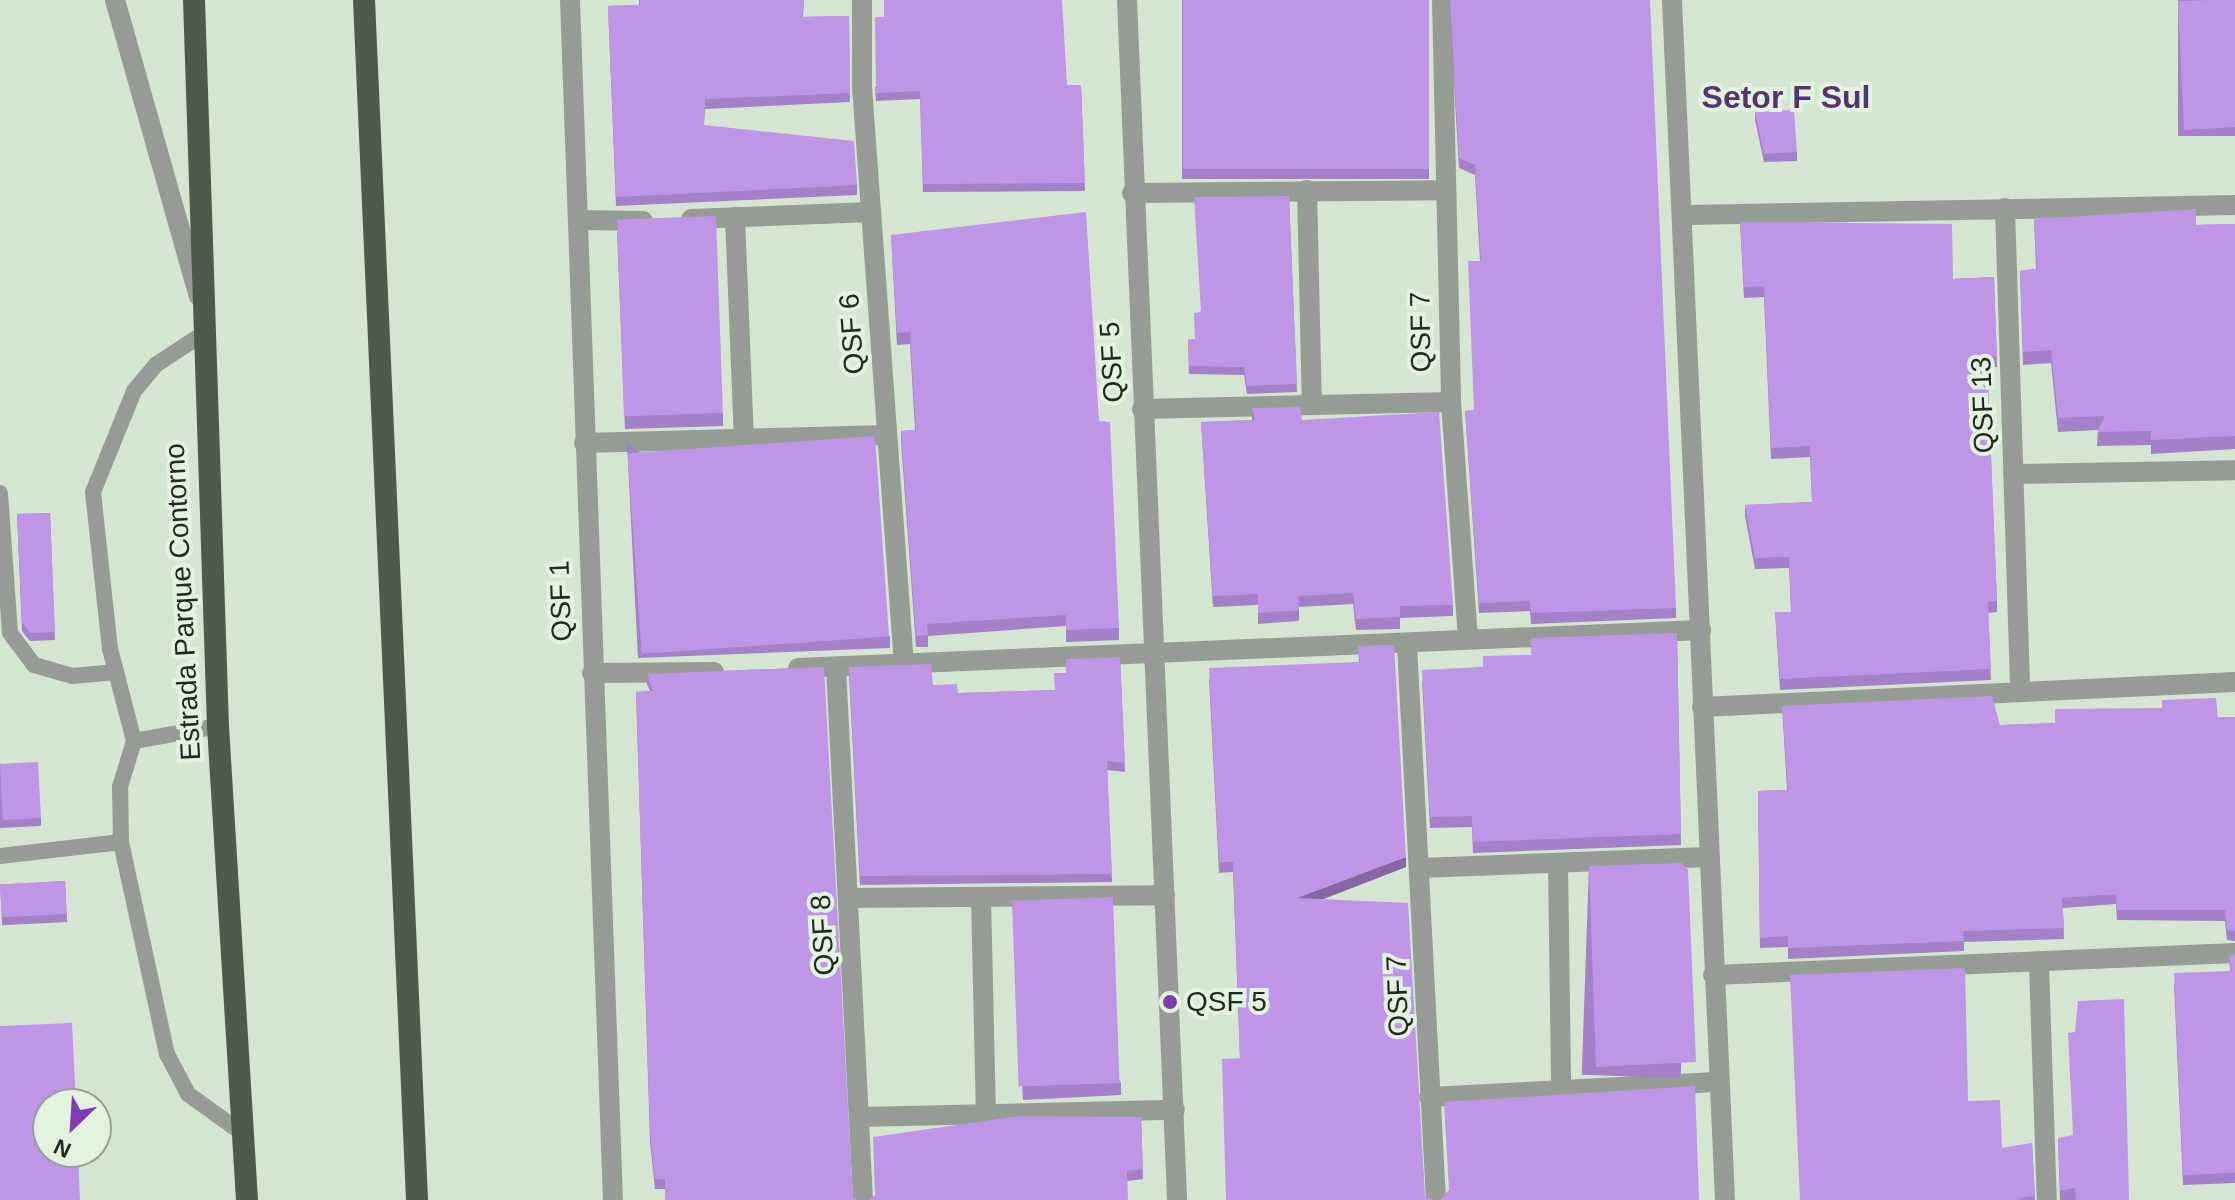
<!DOCTYPE html>
<style>
body{margin:0}
#map{position:relative;width:2235px;height:1200px;overflow:hidden;background:#d5e5d1;font-family:Helvetica,sans-serif}
div>[style]{position:absolute}
[style*='--x']{left:calc(var(--x)*1px);top:calc(var(--y)*1px);width:calc(var(--w)*1px);rotate:calc(var(--a)*1deg)}
.service>*{height:16px;margin:-8px;padding:0 8px;transform-origin:8px;border-radius:8px;background:#959c94}
.minor>*{height:20px;margin:-10px;padding:0 10px;transform-origin:10px;border-radius:10px;background:#959c94}
.trunk>*{height:22px;margin:-11px;padding:0 11px;transform-origin:11px;border-radius:11px;background:#4e5a4b}
.wall>*{inset:0;background:#a480c8;transform-origin:0 0}
.shaded-wall>*{inset:0;background:#8668a2}
.building>*{inset:0;background:#bf95e8;transform-origin:0 0}
.dots>*{width:22px;height:22px;translate:-50% -50%;box-sizing:border-box;border:4px solid #e2f2de;border-radius:50%}
span{translate:-50% -50%;white-space:nowrap;text-align:center;line-height:1.15;-webkit-text-stroke:8px #e2f2de;paint-order:stroke}
.street-label{font-size:28px;color:#232922}
.poi-label{font-size:28px;color:#232922}
.left{translate:0 -50%;text-align:left}
.quarter-label{font-size:32px;color:#53346e;font-weight:700}
.north{position:absolute;left:32px;top:1088px;width:80px;height:80px;box-sizing:border-box;background:#e2f2de;border:2px solid #96a293;border-radius:50%;rotate:205deg;font-size:22px;font-weight:700;line-height:32px;text-align:center;color:#232922}
.north::after{content:'';display:block;margin:auto;width:28px;height:36px;background:#7f3db2;clip-path:polygon(50% 0,100% 100%,50% 72%,0 100%)}
</style>
<div id="map">
<div class="service">
<div style="--x:0;--y:493;--w:140;--a:85.9"></div>
<div style="--x:10;--y:633;--w:40;--a:53"></div>
<div style="--x:34;--y:665;--w:40;--a:16"></div>
<div style="--x:72;--y:676;--w:44;--a:-5.2"></div>
<div style="--x:134;--y:741;--w:95;--a:-104.6"></div>
<div style="--x:110;--y:649;--w:158;--a:-96.2"></div>
<div style="--x:93;--y:492;--w:109;--a:-67.9"></div>
<div style="--x:134;--y:391;--w:35;--a:-50"></div>
<div style="--x:157;--y:364;--w:53;--a:-33.4"></div>
<div style="--x:121;--y:842;--w:217;--a:77.8"></div>
<div style="--x:167;--y:1054;--w:45;--a:62.3"></div>
<div style="--x:188;--y:1094;--w:67;--a:35.8"></div>
<div style="--x:0;--y:856;--w:122;--a:-6.6"></div>
<div style="--x:121;--y:842;--w:55;--a:-91"></div>
<div style="--x:120;--y:787;--w:48;--a:-73.1"></div>
<div style="--x:134;--y:741;--w:85;--a:-10.1"></div>
</div>
<div class="minor">
<div style="--x:115;--y:0;--w:308;--a:74.2"></div>
<div style="--x:570;--y:0;--w:1201;--a:87.95"></div>
<div style="--x:862;--y:0;--w:87;--a:90"></div>
<div style="--x:862;--y:87;--w:579;--a:85.84"></div>
<div style="--x:1127;--y:0;--w:1201;--a:87.61"></div>
<div style="--x:1442;--y:0;--w:402;--a:88.7"></div>
<div style="--x:1451;--y:402;--w:238;--a:85.9"></div>
<div style="--x:1672;--y:0;--w:1201;--a:87.47"></div>
<div style="--x:1307;--y:190;--w:215;--a:88.7"></div>
<div style="--x:1132;--y:193;--w:314;--a:-0.5"></div>
<div style="--x:2005;--y:208;--w:481;--a:88.2"></div>
<div style="--x:1687;--y:215;--w:548;--a:-1.05"></div>
<div style="--x:735;--y:217;--w:222;--a:87.7"></div>
<div style="--x:691;--y:219;--w:180;--a:-2.2"></div>
<div style="--x:579;--y:220;--w:64;--a:0.9"></div>
<div style="--x:1142;--y:409;--w:309;--a:-1.3"></div>
<div style="--x:584;--y:443;--w:303;--a:-1.5"></div>
<div style="--x:2013;--y:474;--w:222;--a:-1"></div>
<div style="--x:1407;--y:645;--w:556;--a:87.01"></div>
<div style="--x:836;--y:667;--w:534;--a:87.1"></div>
<div style="--x:798;--y:668;--w:904;--a:-2.41"></div>
<div style="--x:592;--y:673;--w:122;--a:-0.5"></div>
<div style="--x:1702;--y:707;--w:534;--a:-2.69"></div>
<div style="--x:1558;--y:864;--w:225;--a:89.2"></div>
<div style="--x:1420;--y:868;--w:287;--a:-2.2"></div>
<div style="--x:981;--y:897;--w:220;--a:88.7"></div>
<div style="--x:849;--y:898;--w:316;--a:-0.5"></div>
<div style="--x:2039;--y:965;--w:235;--a:88.1"></div>
<div style="--x:1713;--y:975;--w:522;--a:-2.41"></div>
<div style="--x:1429;--y:1097;--w:288;--a:-3"></div>
<div style="--x:859;--y:1117;--w:316;--a:-1.3"></div>
</div>
<div class="trunk">
<div style="--x:194;--y:0;--w:726;--a:88.11"></div>
<div style="--x:218;--y:726;--w:475;--a:86.5"></div>
<div style="--x:364;--y:0;--w:1201;--a:87.47"></div>
</div>
<div class="wall">
<div style="clip-path:polygon(639px 0,804px 0,803px 17px,849px 16px,850px 102px,705px 109px,704px 125px,857px 185px,857px 195px,616px 206px,608px 6px,639px 5px)"></div>
<div style="left:1182px;top:0;width:247px;height:179px"></div>
<div style="clip-path:polygon(1449px 0,1676px 608px,1676px 618px,1531px 624px,1530px 611px,1479px 613px,1465px 411px,1474px 410px,1480px 261px,1475px 175px,1459px 168px)"></div>
<div style="left:2235px;top:0;width:136px;height:57px;rotate:90deg"></div>
<div style="clip-path:polygon(1081px 85px,1085px 191px,923px 192px,920px 99px,876px 101px,875px 87px)"></div>
<div style="clip-path:polygon(1755px 112px,1797px 152px,1797px 161px,1764px 162px,1755px 120px)"></div>
<div style="clip-path:polygon(1289px 196px,1297px 392px,1247px 394px,1244px 375px,1189px 374px,1188px 339px,1195px 339px,1200px 312px)"></div>
<div style="clip-path:polygon(2034px 219px,2196px 225px,2235px 224px,2235px 449px,2151px 454px,2151px 445px,2097px 446px,2098px 430px,2058px 432px,2051px 363px,2023px 365px,2020px 271px,2036px 269px)"></div>
<div style="clip-path:polygon(1740px 222px,1953px 279px,1994px 277px,1997px 367px,1987px 367px,1997px 601px,1997px 612px,1988px 613px,1991px 680px,1780px 690px,1775px 612px,1791px 612px,1789px 568px,1755px 569px,1745px 516px,1745px 505px,1812px 502px,1810px 457px,1771px 459px,1764px 297px,1744px 298px)"></div>
<div style="clip-path:polygon(617px 232px,723px 413px,723px 426px,625px 429px)"></div>
<div style="clip-path:polygon(891px 235px,1099px 421px,1119px 628px,1119px 640px,1066px 642px,1066px 626px,928px 636px,928px 647px,916px 647px,901px 442px,901px 431px,915px 430px,910px 344px,897px 345px)"></div>
<div style="clip-path:polygon(1252px 408px,1302px 420px,1453px 605px,1453px 616px,1400px 618px,1400px 629px,1356px 630px,1353px 604px,1299px 607px,1299px 621px,1258px 624px,1258px 605px,1213px 607px,1201px 422px,1252px 420px)"></div>
<div style="clip-path:polygon(627px 443px,890px 636px,890px 648px,638px 658px)"></div>
<div style="clip-path:polygon(50px 513px,55px 640px,30px 641px,22px 631px,17px 514px)"></div>
<div style="clip-path:polygon(1677px 633px,1681px 845px,1473px 853px,1472px 827px,1430px 828px,1422px 681px,1531px 655px)"></div>
<div style="clip-path:polygon(1358px 646px,1406px 867px,1321px 900px,1226px 1200px,1240px 1058px,1233px 872px,1219px 873px,1209px 679px,1359px 662px)"></div>
<div style="clip-path:polygon(1120px 657px,1125px 772px,1107px 770px,1112px 882px,860px 885px,849px 676px,933px 685px,958px 693px,1054px 690px)"></div>
<div style="clip-path:polygon(824px 667px,665px 1189px,655px 1189px,650px 1142px,636px 692px,650px 691px,647px 684px,647px 674px)"></div>
<div style="clip-path:polygon(1782px 706px,2000px 725px,2235px 717px,2235px 941px,2227px 940px,2225px 921px,2117px 920px,2116px 904px,2063px 908px,2064px 939px,1964px 942px,1964px 951px,1788px 959px,1788px 947px,1760px 948px,1758px 791px,1787px 790px)"></div>
<div style="clip-path:polygon(0 763px,41px 818px,41px 826px,0 828px)"></div>
<div style="left:1589px;top:866px;width:99px;height:209px;rotate:2deg"></div>
<div style="left:65px;top:881px;width:41px;height:65px;rotate:87deg"></div>
<div style="clip-path:polygon(1012px 898px,1121px 1083px,1121px 1095px,1023px 1100px)"></div>
<div style="clip-path:polygon(2235px 954px,2235px 1183px,2183px 1185px,2174px 984px,2230px 971px,2229px 956px)"></div>
<div style="clip-path:polygon(1968px 1101px,2002px 1148px,2032px 1143px,2035px 1200px,1799px 1200px)"></div>
<div style="clip-path:polygon(1141px 1117px,1143px 1179px,1128px 1181px,868px 1200px)"></div>
<div style="clip-path:polygon(2058px 1138px,2129px 1200px,2060px 1200px)"></div>
</div>
<div class="shaded-wall">
<div style="clip-path:polygon(1406px 857px,1406px 867px,1297px 909px,1297px 898px)"></div>
</div>
<div class="building">
<div style="clip-path:polygon(640px 0,804px 0,802px 17px,849px 16px,850px 93px,705px 99px,704px 125px,854px 141px,857px 185px,616px 197px,608px 6px,640px 5px)"></div>
<div style="clip-path:polygon(884px 0,1062px 0,1067px 85px,1081px 85px,1085px 183px,923px 184px,920px 91px,876px 93px,875px 17px,884px 17px)"></div>
<div style="left:1183px;top:0;width:246px;height:169px"></div>
<div style="clip-path:polygon(1450px 0,1650px 0,1676px 608px,1531px 613px,1530px 601px,1479px 603px,1465px 411px,1474px 410px,1468px 261px,1481px 261px,1475px 165px,1459px 158px)"></div>
<div style="clip-path:polygon(2212px 0,2235px 0,2235px 127px,2184px 130px,2178px 1px)"></div>
<div style="clip-path:polygon(1794px 110px,1797px 152px,1764px 154px,1755px 112px)"></div>
<div style="clip-path:polygon(1289px 196px,1297px 384px,1247px 386px,1244px 367px,1189px 366px,1188px 339px,1195px 339px,1194px 313px,1201px 312px,1194px 197px)"></div>
<div style="clip-path:polygon(2196px 209px,2196px 225px,2235px 224px,2235px 436px,2151px 440px,2151px 431px,2097px 432px,2105px 416px,2058px 418px,2051px 350px,2023px 352px,2020px 271px,2037px 269px,2034px 219px)"></div>
<div style="clip-path:polygon(1086px 212px,1099px 421px,1110px 422px,1119px 628px,1066px 630px,1066px 615px,927px 624px,928px 635px,916px 636px,901px 431px,916px 430px,910px 332px,897px 333px,891px 235px)"></div>
<div style="left:716px;top:216px;width:197px;height:99px;rotate:88deg"></div>
<div style="clip-path:polygon(1740px 222px,1952px 224px,1953px 279px,1994px 277px,1997px 356px,1987px 356px,1997px 601px,1988px 602px,1991px 669px,1780px 679px,1775px 612px,1791px 612px,1789px 557px,1755px 558px,1745px 505px,1812px 502px,1810px 446px,1771px 448px,1764px 286px,1744px 287px)"></div>
<div style="clip-path:polygon(1300px 407px,1302px 420px,1439px 412px,1453px 605px,1400px 606px,1400px 617px,1356px 619px,1353px 593px,1298px 596px,1299px 610px,1258px 613px,1258px 594px,1213px 596px,1201px 422px,1255px 420px,1252px 408px)"></div>
<div style="left:875px;top:436px;width:201px;height:248px;rotate:86deg"></div>
<div style="clip-path:polygon(50px 513px,55px 632px,30px 633px,22px 622px,17px 514px)"></div>
<div style="clip-path:polygon(1677px 633px,1681px 834px,1473px 842px,1472px 816px,1430px 817px,1422px 670px,1483px 667px,1483px 656px,1531px 655px,1531px 638px)"></div>
<div style="clip-path:polygon(1394px 645px,1406px 857px,1297px 898px,1408px 903px,1425px 1196px,1433px 1200px,1226px 1200px,1222px 1059px,1240px 1058px,1233px 862px,1219px 862px,1209px 668px,1360px 662px,1358px 646px)"></div>
<div style="clip-path:polygon(1120px 657px,1125px 763px,1107px 761px,1112px 874px,860px 876px,849px 667px,931px 664px,933px 685px,957px 684px,958px 693px,1055px 690px,1054px 673px,1066px 673px,1066px 659px)"></div>
<div style="clip-path:polygon(824px 667px,853px 1198px,858px 1200px,665px 1200px,665px 1179px,655px 1179px,650px 1132px,636px 692px,653px 691px,647px 674px)"></div>
<div style="clip-path:polygon(1992px 696px,2000px 725px,2055px 723px,2055px 709px,2162px 708px,2162px 700px,2216px 698px,2218px 719px,2235px 717px,2235px 931px,2227px 930px,2225px 910px,2117px 910px,2116px 894px,2062px 898px,2064px 928px,1963px 931px,1964px 941px,1788px 948px,1788px 936px,1760px 938px,1758px 791px,1788px 790px,1782px 706px)"></div>
<div style="left:38px;top:762px;width:56px;height:38px;rotate:87deg"></div>
<div style="clip-path:polygon(1682px 863px,1688px 870px,1696px 1062px,1596px 1067px,1589px 866px)"></div>
<div style="left:65px;top:881px;width:33px;height:65px;rotate:87deg"></div>
<div style="left:1113px;top:897px;width:186px;height:101px;rotate:88deg"></div>
<div style="clip-path:polygon(2235px 954px,2235px 1173px,2183px 1175px,2174px 973px,2231px 971px,2229px 956px)"></div>
<div style="clip-path:polygon(1965px 968px,1968px 1101px,2000px 1100px,2002px 1148px,2032px 1143px,2035px 1196px,2020px 1198px,2020px 1200px,1800px 1200px,1790px 975px)"></div>
<div style="clip-path:polygon(2124px 999px,2129px 1200px,2076px 1200px,2075px 1188px,2060px 1191px,2058px 1138px,2073px 1135px,2068px 1033px,2075px 1032px,2078px 1001px)"></div>
<div style="clip-path:polygon(72px 1023px,76px 1104px,48px 1104px,48px 1152px,78px 1152px,80px 1200px,0 1200px,0 1026px)"></div>
<div style="clip-path:polygon(1695px 1086px,1699px 1200px,1440px 1200px,1449px 1190px,1444px 1102px)"></div>
<div style="clip-path:polygon(1019px 1116px,1141px 1117px,1143px 1169px,1127px 1171px,1128px 1200px,868px 1200px,875px 1195px,873px 1137px)"></div>
</div>
<div class="dots">
<div style="left:1170px;top:1002px;background:#7f3db2"></div>
</div>
<div class="street-label">
<span style="left:1421px;top:332px;rotate:-91deg">QSF 7</span>
<span style="left:852px;top:334px;rotate:-94deg">QSF 6</span>
<span style="left:1112px;top:362px;rotate:-93deg">QSF 5</span>
<span style="left:1983px;top:405px;rotate:-92deg">QSF 13</span>
<span style="left:561px;top:601px;rotate:-92deg">QSF 1</span>
<span style="left:183px;top:602px;rotate:-93deg">Estrada Parque Contorno</span>
<span style="left:823px;top:935px;rotate:-93deg">QSF 8</span>
<span style="left:1398px;top:996px;rotate:-92deg">QSF 7</span>
</div>
<div class="poi-label">
<span class="left" style="left:1186px;top:1002px">QSF 5</span>
</div>
<div class="quarter-label">
<span style="left:1786px;top:97px">Setor F Sul</span>
</div>
<div class="north">N</div>
</div>
